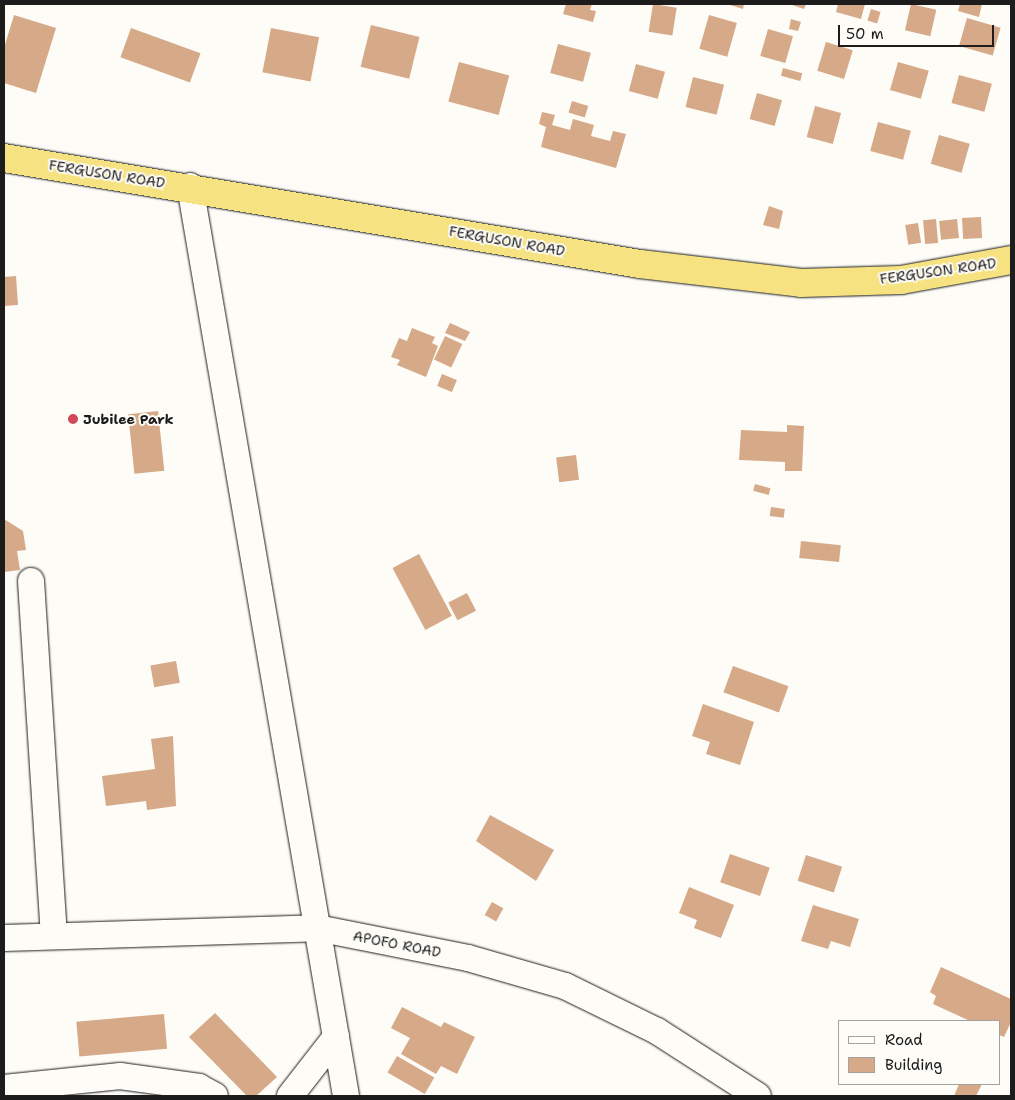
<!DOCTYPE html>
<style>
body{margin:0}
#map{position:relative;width:1015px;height:1100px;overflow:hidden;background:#fdfcf7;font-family:"Shantell Sans",sans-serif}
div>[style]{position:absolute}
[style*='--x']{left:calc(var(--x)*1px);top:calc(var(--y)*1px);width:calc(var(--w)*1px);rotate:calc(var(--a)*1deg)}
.building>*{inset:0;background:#d6a988;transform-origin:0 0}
.roads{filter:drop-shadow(0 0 1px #1c1c1c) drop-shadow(0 0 1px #1c1c1c)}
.minor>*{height:26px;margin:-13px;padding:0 13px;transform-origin:13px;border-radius:13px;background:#fdfcf7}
.highway>*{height:28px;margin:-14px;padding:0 14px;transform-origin:14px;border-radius:14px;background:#f6e281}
.dots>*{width:14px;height:14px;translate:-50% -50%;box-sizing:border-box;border:2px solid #fdfcf7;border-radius:50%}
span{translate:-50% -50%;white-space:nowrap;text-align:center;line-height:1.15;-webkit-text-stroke:4px #fdfcf7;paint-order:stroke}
.street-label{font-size:14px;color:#1c1c1c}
.poi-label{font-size:14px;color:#1c1c1c;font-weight:700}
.left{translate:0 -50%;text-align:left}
.frame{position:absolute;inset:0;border:5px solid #1c1c1c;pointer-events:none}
.legend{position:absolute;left:838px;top:1020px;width:162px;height:65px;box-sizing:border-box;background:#fdfcf7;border:1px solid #a3a29f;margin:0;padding:6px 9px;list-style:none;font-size:15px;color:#1c1c1c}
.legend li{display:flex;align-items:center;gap:10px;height:25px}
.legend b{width:25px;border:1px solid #a3a29f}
.scale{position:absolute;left:838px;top:25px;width:156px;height:22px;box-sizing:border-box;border:2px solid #1c1c1c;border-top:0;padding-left:6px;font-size:15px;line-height:18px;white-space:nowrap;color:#1c1c1c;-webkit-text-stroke:4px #fdfcf7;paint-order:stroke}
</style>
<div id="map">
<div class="building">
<div style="clip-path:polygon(566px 4px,592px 4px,590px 10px,596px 11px,593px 22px,563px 14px)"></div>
<div style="left:653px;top:4px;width:24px;height:28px;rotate:9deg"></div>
<div style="clip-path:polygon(727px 4px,744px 4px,743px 9px)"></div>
<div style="clip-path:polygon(789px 4px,806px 4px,804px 9px)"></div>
<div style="clip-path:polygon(838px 4px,865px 4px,861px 19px,836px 12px)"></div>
<div style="left:911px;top:4px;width:26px;height:27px;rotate:13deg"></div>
<div style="clip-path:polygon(960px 4px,982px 4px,979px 17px,958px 11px)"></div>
<div style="left:871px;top:9px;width:10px;height:12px;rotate:17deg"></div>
<div style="clip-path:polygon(14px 15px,56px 28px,36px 93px,4px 83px,4px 48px)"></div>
<div style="left:709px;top:15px;width:29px;height:35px;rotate:16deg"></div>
<div style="left:967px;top:18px;width:35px;height:29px;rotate:16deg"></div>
<div style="clip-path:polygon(791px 19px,801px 22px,798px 31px,789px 29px)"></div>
<div style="left:371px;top:25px;width:50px;height:43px;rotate:14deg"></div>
<div style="left:131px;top:28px;width:74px;height:31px;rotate:20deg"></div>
<div style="left:271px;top:28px;width:49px;height:45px;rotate:11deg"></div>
<div style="left:768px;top:29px;width:26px;height:28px;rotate:16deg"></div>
<div style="left:826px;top:42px;width:28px;height:30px;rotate:17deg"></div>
<div style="left:558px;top:44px;width:34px;height:30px;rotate:15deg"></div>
<div style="left:459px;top:62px;width:52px;height:41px;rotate:15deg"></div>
<div style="left:898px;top:62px;width:32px;height:29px;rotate:16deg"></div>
<div style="left:636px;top:64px;width:30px;height:28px;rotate:15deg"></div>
<div style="left:783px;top:68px;width:20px;height:8px;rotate:15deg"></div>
<div style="left:959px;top:75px;width:34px;height:29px;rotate:15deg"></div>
<div style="left:693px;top:77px;width:32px;height:31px;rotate:14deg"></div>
<div style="left:757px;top:93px;width:26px;height:27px;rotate:16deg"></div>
<div style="left:572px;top:101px;width:17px;height:12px;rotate:17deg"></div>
<div style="left:815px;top:106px;width:27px;height:32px;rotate:15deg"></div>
<div style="clip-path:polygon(542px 112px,555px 115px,552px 125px,570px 130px,573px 119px,594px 125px,591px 136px,610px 141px,613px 131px,626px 134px,616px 168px,541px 147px,546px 127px,539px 124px)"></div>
<div style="left:878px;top:122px;width:34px;height:30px;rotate:15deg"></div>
<div style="left:939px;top:135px;width:32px;height:30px;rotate:16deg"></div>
<div style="clip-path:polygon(769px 206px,783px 211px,779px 229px,763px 225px)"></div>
<div style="left:981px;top:217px;width:21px;height:19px;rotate:87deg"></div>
<div style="left:936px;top:219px;width:24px;height:13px;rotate:85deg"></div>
<div style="left:957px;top:219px;width:19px;height:18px;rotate:84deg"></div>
<div style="left:918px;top:223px;width:20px;height:13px;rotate:81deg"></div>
<div style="clip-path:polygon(16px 276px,18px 305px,4px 306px,4px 277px)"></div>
<div style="clip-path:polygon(450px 323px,470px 332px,465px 341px,445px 333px)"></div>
<div style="clip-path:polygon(412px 328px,435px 337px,432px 343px,438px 346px,426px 377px,397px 365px,400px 360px,391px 357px,399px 338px,407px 341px)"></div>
<div style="left:445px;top:336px;width:19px;height:26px;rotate:25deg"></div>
<div style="left:442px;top:374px;width:16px;height:13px;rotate:22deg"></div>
<div style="left:158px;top:411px;width:60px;height:30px;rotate:84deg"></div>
<div style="clip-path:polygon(787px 425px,804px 426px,802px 471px,785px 471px,785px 462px,739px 460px,741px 430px,787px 432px)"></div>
<div style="left:576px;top:455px;width:25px;height:20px;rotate:83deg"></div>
<div style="left:755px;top:484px;width:16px;height:7px;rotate:15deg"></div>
<div style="left:771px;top:507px;width:14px;height:9px;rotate:8deg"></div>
<div style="clip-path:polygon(4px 519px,23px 531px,26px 550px,17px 551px,20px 570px,4px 572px)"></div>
<div style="left:801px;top:541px;width:40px;height:17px;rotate:6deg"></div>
<div style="left:419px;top:554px;width:70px;height:30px;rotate:62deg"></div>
<div style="left:467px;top:593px;width:20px;height:21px;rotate:63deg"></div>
<div style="left:176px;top:661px;width:22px;height:26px;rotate:80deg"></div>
<div style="left:733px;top:666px;width:59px;height:28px;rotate:20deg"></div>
<div style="clip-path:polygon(703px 704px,754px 722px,740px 765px,706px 754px,710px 742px,692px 736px)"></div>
<div style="clip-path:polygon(173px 736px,176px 806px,147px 810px,146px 801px,106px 806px,102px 776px,155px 769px,151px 739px)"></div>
<div style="clip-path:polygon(490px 815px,554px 850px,536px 881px,476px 841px)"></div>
<div style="left:730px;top:854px;width:42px;height:30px;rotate:19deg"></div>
<div style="left:806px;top:855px;width:38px;height:27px;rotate:18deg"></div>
<div style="clip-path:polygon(689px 887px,734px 905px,721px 938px,694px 928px,697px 920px,679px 913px)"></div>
<div style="left:492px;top:902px;width:13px;height:15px;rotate:29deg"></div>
<div style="clip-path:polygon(813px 905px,859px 919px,850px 947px,831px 941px,828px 949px,801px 941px)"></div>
<div style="clip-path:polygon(941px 967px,1011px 999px,1011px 1022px,1004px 1037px,999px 1035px,999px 1021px,970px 1021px,933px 1004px,936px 996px,930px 992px)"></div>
<div style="clip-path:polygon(402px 1007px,441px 1027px,444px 1022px,475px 1037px,457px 1074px,441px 1066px,436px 1074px,401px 1054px,410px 1038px,391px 1028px)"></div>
<div style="clip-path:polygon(215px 1013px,277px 1077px,256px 1096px,247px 1096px,189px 1037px)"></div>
<div style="left:164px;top:1014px;width:35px;height:88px;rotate:85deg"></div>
<div style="left:397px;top:1056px;width:43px;height:19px;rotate:30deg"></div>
<div style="clip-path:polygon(959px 1084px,982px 1084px,976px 1096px,954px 1096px)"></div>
</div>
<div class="roads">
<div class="minor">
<div style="--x:190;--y:186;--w:923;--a:80.27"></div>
<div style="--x:31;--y:581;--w:354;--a:86.3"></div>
<div style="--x:4;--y:938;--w:313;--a:-1.8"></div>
<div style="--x:317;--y:928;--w:154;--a:11.2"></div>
<div style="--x:468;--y:958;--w:101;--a:16.1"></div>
<div style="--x:565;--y:986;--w:102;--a:26.1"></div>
<div style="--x:657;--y:1031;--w:120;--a:32.8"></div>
<div style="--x:4;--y:1088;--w:117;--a:-5.9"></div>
<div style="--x:120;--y:1076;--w:80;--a:7.9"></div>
<div style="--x:199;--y:1087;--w:18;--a:29"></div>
<div style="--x:290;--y:1096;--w:75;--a:-52.1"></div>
</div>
<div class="highway">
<div style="--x:4;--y:158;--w:645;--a:9.46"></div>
<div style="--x:640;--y:264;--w:162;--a:6.7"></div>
<div style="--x:801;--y:283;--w:100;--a:-1.7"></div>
<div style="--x:901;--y:280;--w:112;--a:-10.3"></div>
</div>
</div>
<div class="dots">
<div style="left:73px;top:419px;background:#d1495b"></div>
</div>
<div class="street-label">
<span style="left:107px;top:174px;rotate:9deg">FERGUSON ROAD</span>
<span style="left:507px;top:241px;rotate:10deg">FERGUSON ROAD</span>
<span style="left:938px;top:271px;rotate:-8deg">FERGUSON ROAD</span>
<span style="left:397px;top:944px;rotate:11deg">APOFO ROAD</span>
</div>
<div class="poi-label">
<span class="left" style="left:83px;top:419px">Jubilee Park</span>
</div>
<div class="frame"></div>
<ul class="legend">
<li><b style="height:6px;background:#fdfcf7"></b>Road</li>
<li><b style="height:14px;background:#d6a988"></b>Building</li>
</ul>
<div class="scale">50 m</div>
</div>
